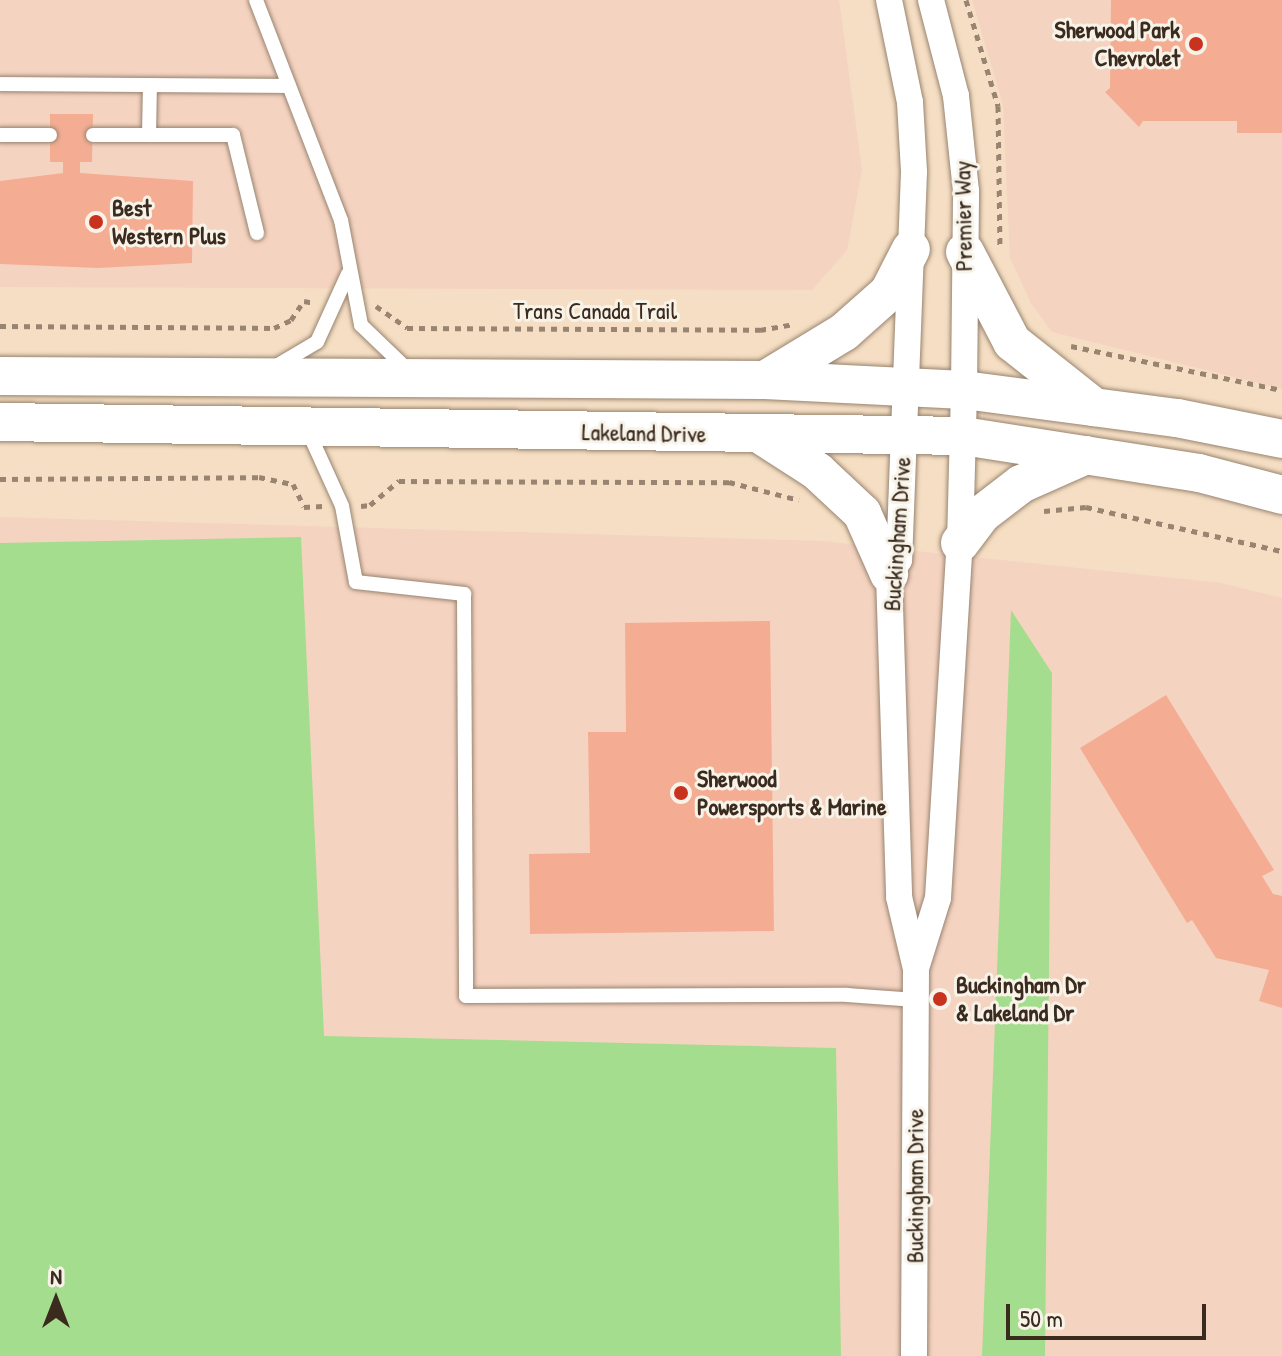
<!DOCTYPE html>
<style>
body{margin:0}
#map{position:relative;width:1282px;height:1356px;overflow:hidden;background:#f5dec3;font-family:"Patrick Hand",sans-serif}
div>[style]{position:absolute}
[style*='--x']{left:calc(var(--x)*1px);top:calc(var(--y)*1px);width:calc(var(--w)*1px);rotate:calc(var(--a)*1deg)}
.built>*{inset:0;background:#f5d3c1}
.green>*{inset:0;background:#a5dd8e}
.building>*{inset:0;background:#f4ad93}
.path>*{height:5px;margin-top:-2.5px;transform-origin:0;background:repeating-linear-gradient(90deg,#988470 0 6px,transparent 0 12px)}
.roads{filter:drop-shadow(0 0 2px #988470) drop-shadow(0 0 2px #988470)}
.lane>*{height:14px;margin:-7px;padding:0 7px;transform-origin:7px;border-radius:7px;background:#fff}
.street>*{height:26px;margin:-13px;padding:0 13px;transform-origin:13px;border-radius:13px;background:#fff}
.secondary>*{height:38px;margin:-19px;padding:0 19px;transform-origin:19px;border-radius:19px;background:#fff}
.dots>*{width:22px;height:22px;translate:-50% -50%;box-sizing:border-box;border:4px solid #f7f3e8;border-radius:50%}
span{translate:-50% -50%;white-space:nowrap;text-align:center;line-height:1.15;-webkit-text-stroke:6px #f7f3e8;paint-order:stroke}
.poi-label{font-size:24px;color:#3b2a1e;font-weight:700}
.right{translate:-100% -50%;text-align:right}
.left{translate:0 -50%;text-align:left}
.street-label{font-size:24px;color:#3b2a1e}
.north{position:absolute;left:16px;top:1260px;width:80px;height:80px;-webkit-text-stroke:6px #f7f3e8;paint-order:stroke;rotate:0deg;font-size:22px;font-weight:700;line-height:32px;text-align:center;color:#3b2a1e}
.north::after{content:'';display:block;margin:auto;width:28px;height:36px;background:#3b2a1e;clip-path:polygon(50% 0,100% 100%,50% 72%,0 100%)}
.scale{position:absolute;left:1006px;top:1304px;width:200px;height:36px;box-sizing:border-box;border:4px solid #3b2a1e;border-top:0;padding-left:10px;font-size:24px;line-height:28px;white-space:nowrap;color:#3b2a1e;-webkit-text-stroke:6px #f7f3e8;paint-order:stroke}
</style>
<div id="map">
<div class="built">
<div style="clip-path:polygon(0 0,839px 0,862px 170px,847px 250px,812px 290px,0 287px)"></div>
<div style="clip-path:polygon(972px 0,1282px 0,1282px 389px,1052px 332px,1031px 303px,1010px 258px,1003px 105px)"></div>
<div style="clip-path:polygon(0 517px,822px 541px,1221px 583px,1282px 598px,1282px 1356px,0 1356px)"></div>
</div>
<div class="green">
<div style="clip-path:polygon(301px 537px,324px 1036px,836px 1048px,841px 1356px,0 1356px,0 543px)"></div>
<div style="clip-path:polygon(1011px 610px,1052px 673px,1045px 1356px,982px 1356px)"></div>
</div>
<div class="building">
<div style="clip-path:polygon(1111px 0,1282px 0,1282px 133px,1237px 133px,1237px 121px,1143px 121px,1139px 127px,1105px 92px,1110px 88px)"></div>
<div style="clip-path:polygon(50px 114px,93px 114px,92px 162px,80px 162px,80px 173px,193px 181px,192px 263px,98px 268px,0 264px,0 181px,63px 173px,63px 162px,50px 162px)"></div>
<div style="clip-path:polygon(770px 621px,774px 931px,530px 934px,529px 854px,590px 853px,588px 732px,626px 732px,625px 623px)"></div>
<div style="clip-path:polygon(1166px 695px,1274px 870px,1262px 876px,1273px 894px,1282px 896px,1282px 1008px,1259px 1001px,1269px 970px,1216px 958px,1192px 920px,1187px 923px,1080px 748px)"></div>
</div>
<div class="path">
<div style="--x:966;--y:0;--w:111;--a:73.2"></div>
<div style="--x:998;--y:106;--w:141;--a:89.2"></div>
<div style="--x:376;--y:306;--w:38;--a:35"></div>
<div style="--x:407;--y:328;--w:353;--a:0.3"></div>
<div style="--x:760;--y:330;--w:34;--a:-10"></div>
<div style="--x:0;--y:326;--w:274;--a:0.4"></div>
<div style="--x:274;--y:328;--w:19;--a:-25"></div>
<div style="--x:291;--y:320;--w:23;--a:-56"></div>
<div style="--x:304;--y:301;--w:10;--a:11"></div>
<div style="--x:1071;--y:346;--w:216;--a:11.8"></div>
<div style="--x:0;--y:479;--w:259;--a:-0.4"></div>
<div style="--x:259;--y:477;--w:35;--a:12"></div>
<div style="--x:293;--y:484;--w:25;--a:64"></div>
<div style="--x:304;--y:507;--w:19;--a:-3"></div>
<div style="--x:361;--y:506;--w:9;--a:-6"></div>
<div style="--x:370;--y:505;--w:38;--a:-40"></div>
<div style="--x:399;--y:481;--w:330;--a:0.2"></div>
<div style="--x:729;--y:482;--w:72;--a:14.4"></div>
<div style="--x:1044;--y:511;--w:42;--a:-5.4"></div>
<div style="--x:1086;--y:507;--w:201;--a:12.7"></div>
</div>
<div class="roads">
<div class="lane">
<div style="--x:256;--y:0;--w:236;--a:68.9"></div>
<div style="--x:341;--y:220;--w:107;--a:79.2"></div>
<div style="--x:361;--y:325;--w:65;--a:43.8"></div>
<div style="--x:0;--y:84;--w:289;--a:0.4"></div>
<div style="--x:0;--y:135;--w:50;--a:0"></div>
<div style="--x:93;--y:135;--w:140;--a:0"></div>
<div style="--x:233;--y:135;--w:101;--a:76.2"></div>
<div style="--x:149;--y:135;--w:50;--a:-88.9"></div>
<div style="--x:273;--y:368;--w:51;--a:-30.6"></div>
<div style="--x:317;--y:342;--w:75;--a:-65.5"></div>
<div style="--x:308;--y:431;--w:82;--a:65.6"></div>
<div style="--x:342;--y:506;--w:77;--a:79.6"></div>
<div style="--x:356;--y:582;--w:109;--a:6.3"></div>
<div style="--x:464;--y:594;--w:402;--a:89.7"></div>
<div style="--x:466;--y:996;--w:381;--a:-0.2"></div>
<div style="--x:847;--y:995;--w:69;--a:4.1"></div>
</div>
<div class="street">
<div style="--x:889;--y:0;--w:104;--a:78.4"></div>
<div style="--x:910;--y:102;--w:70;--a:86.7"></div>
<div style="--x:914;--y:172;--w:388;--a:92.2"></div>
<div style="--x:899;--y:560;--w:17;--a:126"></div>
<div style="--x:889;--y:574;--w:323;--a:88.2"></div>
<div style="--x:899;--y:897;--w:74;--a:76.7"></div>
<div style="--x:916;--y:969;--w:387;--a:90.3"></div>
<div style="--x:917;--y:965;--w:70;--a:-72.6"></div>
<div style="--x:938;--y:898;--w:356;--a:-86.5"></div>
<div style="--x:960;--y:543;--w:153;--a:-88.5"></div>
<div style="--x:964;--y:390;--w:199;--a:-89.4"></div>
<div style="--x:966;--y:191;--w:96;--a:-96"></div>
<div style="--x:956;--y:96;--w:99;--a:-104.6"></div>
</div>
<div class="secondary">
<div style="--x:965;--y:252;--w:102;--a:62.4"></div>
<div style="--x:1012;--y:342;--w:105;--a:38.4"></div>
<div style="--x:0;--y:376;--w:765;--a:0.3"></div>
<div style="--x:765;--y:380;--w:199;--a:2.9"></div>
<div style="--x:964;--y:390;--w:215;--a:7.5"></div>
<div style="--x:1177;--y:418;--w:107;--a:11.3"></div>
<div style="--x:765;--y:380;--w:92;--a:-31.3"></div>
<div style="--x:844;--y:332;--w:60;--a:-41.6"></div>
<div style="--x:889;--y:292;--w:48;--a:-62.9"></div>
<div style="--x:0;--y:422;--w:963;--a:0.83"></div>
<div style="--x:963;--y:436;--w:239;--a:8.9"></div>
<div style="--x:1199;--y:473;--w:86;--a:14.8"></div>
<div style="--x:761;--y:435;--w:67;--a:32.7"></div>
<div style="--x:817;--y:471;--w:62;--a:43"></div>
<div style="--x:862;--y:513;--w:67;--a:66.1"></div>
<div style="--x:960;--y:543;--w:36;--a:-53"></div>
<div style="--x:982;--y:514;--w:49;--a:-37.6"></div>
<div style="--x:1021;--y:484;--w:71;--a:-24"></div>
</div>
</div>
<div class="dots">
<div style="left:1196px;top:44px;background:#c8321e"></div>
<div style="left:96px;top:222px;background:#c8321e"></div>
<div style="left:681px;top:793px;background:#c8321e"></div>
<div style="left:940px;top:999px;background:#c8321e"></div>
</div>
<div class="poi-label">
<span class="right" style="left:1180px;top:44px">Sherwood Park<br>Chevrolet</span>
<span class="left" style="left:112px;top:222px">Best<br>Western Plus</span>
<span class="left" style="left:697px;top:793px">Sherwood<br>Powersports &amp; Marine</span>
<span class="left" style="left:956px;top:999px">Buckingham Dr<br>&amp; Lakeland Dr</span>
</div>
<div class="street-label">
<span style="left:963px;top:216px;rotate:-91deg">Premier Way</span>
<span style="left:595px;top:311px">Trans Canada Trail</span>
<span style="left:644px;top:433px;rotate:1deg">Lakeland Drive</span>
<span style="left:897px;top:534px;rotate:-86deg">Buckingham Drive</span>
<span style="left:915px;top:1186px;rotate:-90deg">Buckingham Drive</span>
</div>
<div class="north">N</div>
<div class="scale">50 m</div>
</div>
